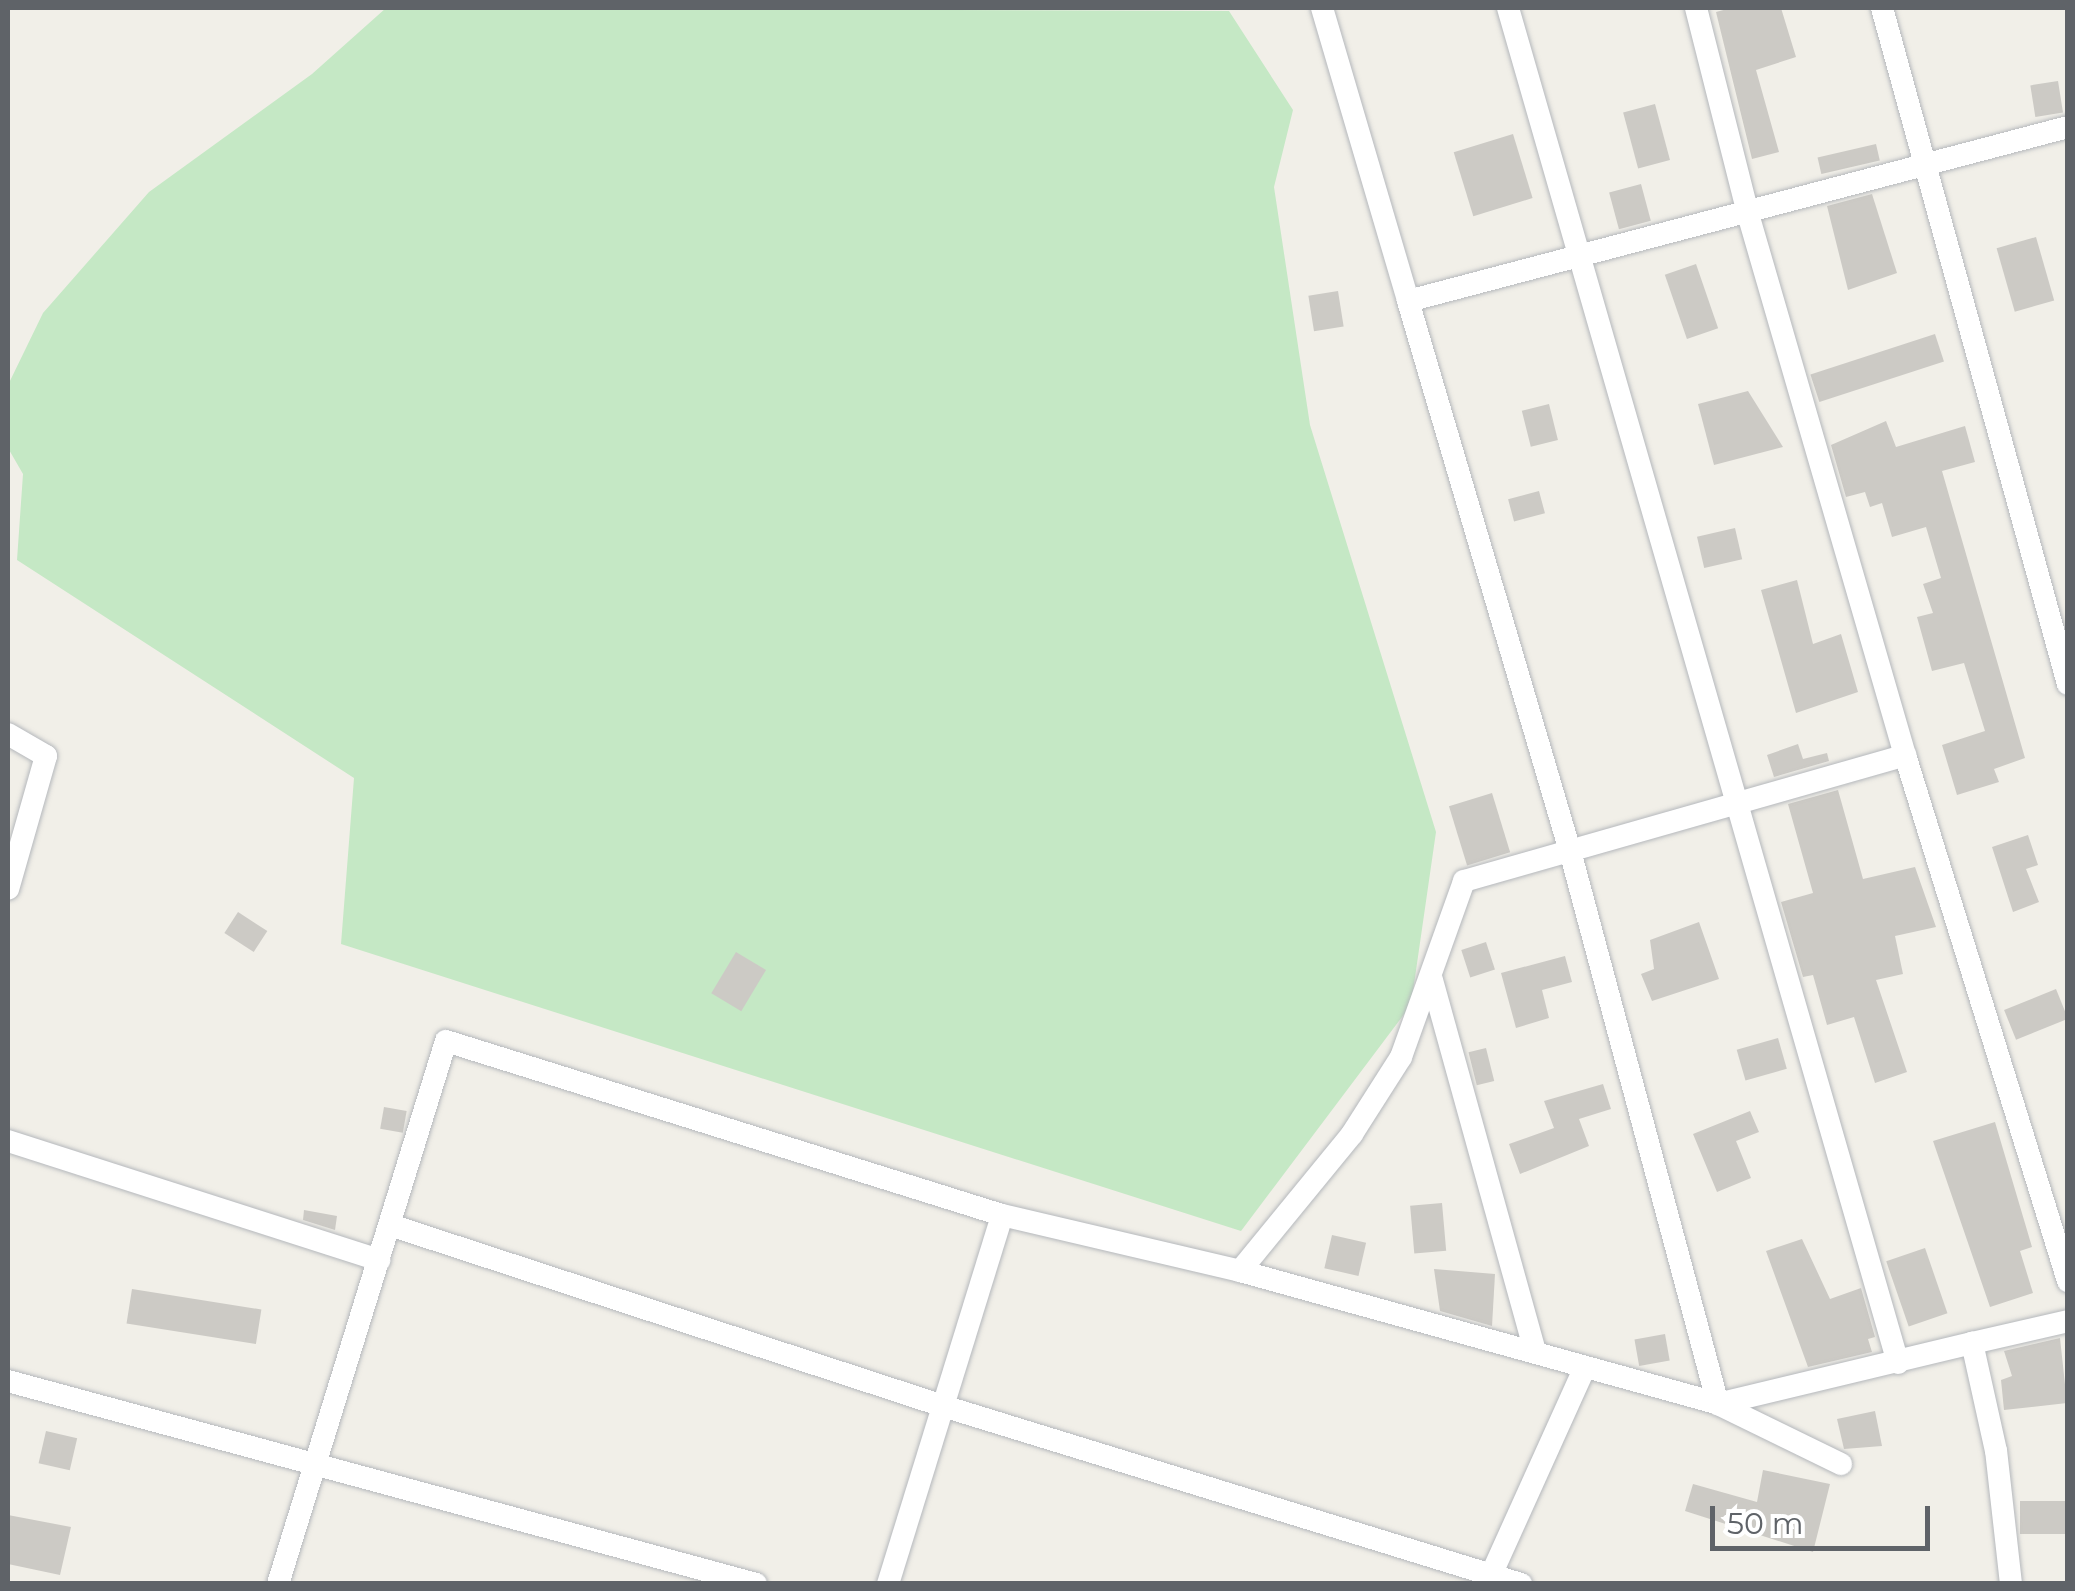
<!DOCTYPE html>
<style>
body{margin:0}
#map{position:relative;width:2075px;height:1591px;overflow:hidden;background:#f1efe8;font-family:Montserrat,sans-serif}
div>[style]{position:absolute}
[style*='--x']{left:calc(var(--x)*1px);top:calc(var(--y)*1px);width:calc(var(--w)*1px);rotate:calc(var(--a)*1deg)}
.green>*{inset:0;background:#c5e8c5}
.building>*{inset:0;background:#cccac5;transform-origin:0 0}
.roads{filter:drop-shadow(0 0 2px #b5b8bc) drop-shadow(0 0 2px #b5b8bc)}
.street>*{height:22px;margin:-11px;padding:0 11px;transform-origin:11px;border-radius:11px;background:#fff}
span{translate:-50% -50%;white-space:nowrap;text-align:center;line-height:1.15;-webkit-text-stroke:9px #fff;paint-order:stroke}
.frame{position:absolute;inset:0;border:10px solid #5f6368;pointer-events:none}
.scale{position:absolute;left:1710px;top:1506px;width:220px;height:45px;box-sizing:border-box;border:5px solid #5f6368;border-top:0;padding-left:12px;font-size:30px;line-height:35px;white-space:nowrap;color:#5f6368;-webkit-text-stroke:8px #fff;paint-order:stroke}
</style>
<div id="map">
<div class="green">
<div style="clip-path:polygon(386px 8px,1229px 11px,1293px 110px,1274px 187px,1310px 425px,1436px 832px,1411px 1005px,1241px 1231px,341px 944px,354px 778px,17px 560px,23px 474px,8px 448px,8px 385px,43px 313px,149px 192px,312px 74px)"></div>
</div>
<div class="building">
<div style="clip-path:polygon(1731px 8px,1781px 8px,1796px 57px,1756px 70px,1779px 152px,1752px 159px,1716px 12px)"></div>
<div style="left:2058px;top:81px;width:32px;height:28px;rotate:81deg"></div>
<div style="left:1655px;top:104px;width:58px;height:33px;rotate:75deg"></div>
<div style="left:1513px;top:134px;width:67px;height:62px;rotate:73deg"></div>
<div style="left:1876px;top:144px;width:17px;height:60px;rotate:77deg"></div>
<div style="left:1641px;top:184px;width:38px;height:33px;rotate:75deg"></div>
<div style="clip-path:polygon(1872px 194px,1897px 273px,1848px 290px,1827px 206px)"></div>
<div style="left:2036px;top:237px;width:66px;height:41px;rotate:74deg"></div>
<div style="left:1696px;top:264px;width:68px;height:33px;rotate:71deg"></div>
<div style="left:1338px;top:291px;width:36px;height:30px;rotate:81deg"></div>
<div style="left:1935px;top:334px;width:29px;height:131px;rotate:72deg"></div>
<div style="clip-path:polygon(1748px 391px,1783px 447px,1714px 465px,1698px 404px)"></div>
<div style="left:1549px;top:404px;width:37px;height:28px;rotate:76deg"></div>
<div style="clip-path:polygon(1886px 421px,1896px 447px,1965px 426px,1975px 462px,1942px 471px,2025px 758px,1994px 769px,1999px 782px,1957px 795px,1942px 745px,1985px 731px,1964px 663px,1932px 671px,1917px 617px,1933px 613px,1923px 584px,1941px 578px,1926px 527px,1892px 537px,1882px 503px,1870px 507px,1865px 492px,1846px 497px,1831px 445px)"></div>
<div style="left:1539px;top:491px;width:23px;height:32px;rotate:75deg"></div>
<div style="left:1735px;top:528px;width:32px;height:39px;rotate:77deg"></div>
<div style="clip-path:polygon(1797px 580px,1813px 644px,1841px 634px,1858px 692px,1796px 713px,1761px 590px)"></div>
<div style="clip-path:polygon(1798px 744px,1803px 759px,1827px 753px,1829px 761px,1774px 777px,1767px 755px)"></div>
<div style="clip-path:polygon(1838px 790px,1863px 879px,1915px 867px,1936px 927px,1895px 936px,1903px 974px,1876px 980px,1907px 1072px,1875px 1083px,1854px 1017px,1827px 1025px,1813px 975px,1803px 977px,1781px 902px,1813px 893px,1788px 804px)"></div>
<div style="left:1492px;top:793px;width:62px;height:45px;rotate:73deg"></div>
<div style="clip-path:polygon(2028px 835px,2038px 865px,2026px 869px,2039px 902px,2013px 912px,1992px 847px)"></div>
<div style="left:238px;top:912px;width:35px;height:25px;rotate:33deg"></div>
<div style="clip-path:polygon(1699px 922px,1719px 979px,1652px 1001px,1641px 974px,1654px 969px,1650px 940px)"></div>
<div style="left:1486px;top:942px;width:29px;height:26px;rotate:72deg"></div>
<div style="left:736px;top:952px;width:35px;height:48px;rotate:31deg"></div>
<div style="clip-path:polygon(1565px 956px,1572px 982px,1542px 990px,1549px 1018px,1516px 1028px,1501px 973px)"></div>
<div style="left:2056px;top:989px;width:32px;height:56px;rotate:68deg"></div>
<div style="left:1778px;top:1038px;width:32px;height:43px;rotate:74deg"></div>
<div style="left:1486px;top:1048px;width:34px;height:18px;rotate:76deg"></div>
<div style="clip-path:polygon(1603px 1084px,1611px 1109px,1579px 1119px,1589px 1146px,1520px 1174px,1509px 1144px,1554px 1128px,1544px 1101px)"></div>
<div style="left:384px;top:1107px;width:23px;height:22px;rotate:10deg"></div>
<div style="clip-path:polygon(1750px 1111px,1759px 1132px,1736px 1141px,1751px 1178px,1717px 1192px,1693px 1134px)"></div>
<div style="clip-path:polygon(1995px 1122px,2032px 1247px,2020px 1251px,2033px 1293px,1990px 1307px,1933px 1141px)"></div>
<div style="left:1442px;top:1203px;width:48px;height:32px;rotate:85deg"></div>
<div style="clip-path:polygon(304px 1210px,337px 1216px,335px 1230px,303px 1220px)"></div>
<div style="left:1332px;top:1235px;width:35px;height:34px;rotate:13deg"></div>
<div style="clip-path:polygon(1802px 1239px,1830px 1299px,1861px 1288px,1875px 1337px,1868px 1339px,1872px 1352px,1808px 1367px,1766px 1251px)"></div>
<div style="left:1925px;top:1248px;width:69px;height:41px;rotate:71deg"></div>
<div style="clip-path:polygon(1434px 1269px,1495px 1274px,1492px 1326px,1440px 1311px)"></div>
<div style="left:132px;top:1289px;width:131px;height:35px;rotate:9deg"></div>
<div style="left:1665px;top:1334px;width:27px;height:31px;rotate:80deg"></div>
<div style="clip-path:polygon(2060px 1338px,2067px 1403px,2004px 1410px,2001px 1380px,2012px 1376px,2004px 1351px)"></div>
<div style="clip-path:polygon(1875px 1411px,1882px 1446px,1844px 1449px,1837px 1419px)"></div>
<div style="left:46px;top:1431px;width:32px;height:33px;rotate:13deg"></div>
<div style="clip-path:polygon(1763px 1470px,1830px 1484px,1813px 1552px,1685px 1511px,1693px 1484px,1757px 1502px)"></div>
<div style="left:2068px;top:1501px;width:33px;height:48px;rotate:90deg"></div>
<div style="clip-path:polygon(8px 1515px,71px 1527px,60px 1575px,8px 1564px)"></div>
</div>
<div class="roads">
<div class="street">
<div style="--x:1322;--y:8;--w:305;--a:73.6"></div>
<div style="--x:1508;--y:8;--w:1410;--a:73.94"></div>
<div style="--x:1696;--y:8;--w:212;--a:75.8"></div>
<div style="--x:1748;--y:214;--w:563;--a:73.82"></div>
<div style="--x:1905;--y:755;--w:551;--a:72.78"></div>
<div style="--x:1882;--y:8;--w:701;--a:74.62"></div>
<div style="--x:8;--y:734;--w:44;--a:30.1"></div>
<div style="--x:46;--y:756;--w:138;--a:105.9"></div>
<div style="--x:1432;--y:980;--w:383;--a:74.5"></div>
<div style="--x:8;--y:1141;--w:390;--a:17.8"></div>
<div style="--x:390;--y:1225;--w:582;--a:18.12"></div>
<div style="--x:943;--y:1406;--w:605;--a:17.12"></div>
<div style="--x:1240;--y:1271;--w:177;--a:-50.7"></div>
<div style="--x:1352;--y:1134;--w:91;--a:-57.5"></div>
<div style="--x:1401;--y:1057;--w:187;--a:-70.3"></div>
<div style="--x:1464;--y:881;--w:459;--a:-15.9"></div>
<div style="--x:8;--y:1381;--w:775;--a:15.18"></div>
<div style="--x:1841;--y:1464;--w:137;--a:-154"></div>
<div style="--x:1718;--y:1404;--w:572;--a:-104.98"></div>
<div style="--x:1570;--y:851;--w:573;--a:-106.41"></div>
<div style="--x:1408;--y:301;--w:683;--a:-14.77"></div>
<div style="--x:278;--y:1584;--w:568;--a:-72.81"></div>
<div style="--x:446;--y:1041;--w:583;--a:17.38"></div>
<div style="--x:1002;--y:1215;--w:244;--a:13.2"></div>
<div style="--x:1240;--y:1271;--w:496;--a:15.5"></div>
<div style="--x:1718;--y:1404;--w:261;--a:-13.5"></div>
<div style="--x:888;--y:1584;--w:386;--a:-72.8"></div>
<div style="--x:1487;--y:1584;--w:236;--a:-65.7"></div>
<div style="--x:2011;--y:1584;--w:134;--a:-96.4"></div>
<div style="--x:1996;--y:1451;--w:111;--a:-102.5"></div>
<div style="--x:1972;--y:1343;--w:98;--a:-12.9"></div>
</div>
</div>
<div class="frame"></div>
<div class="scale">50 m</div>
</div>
